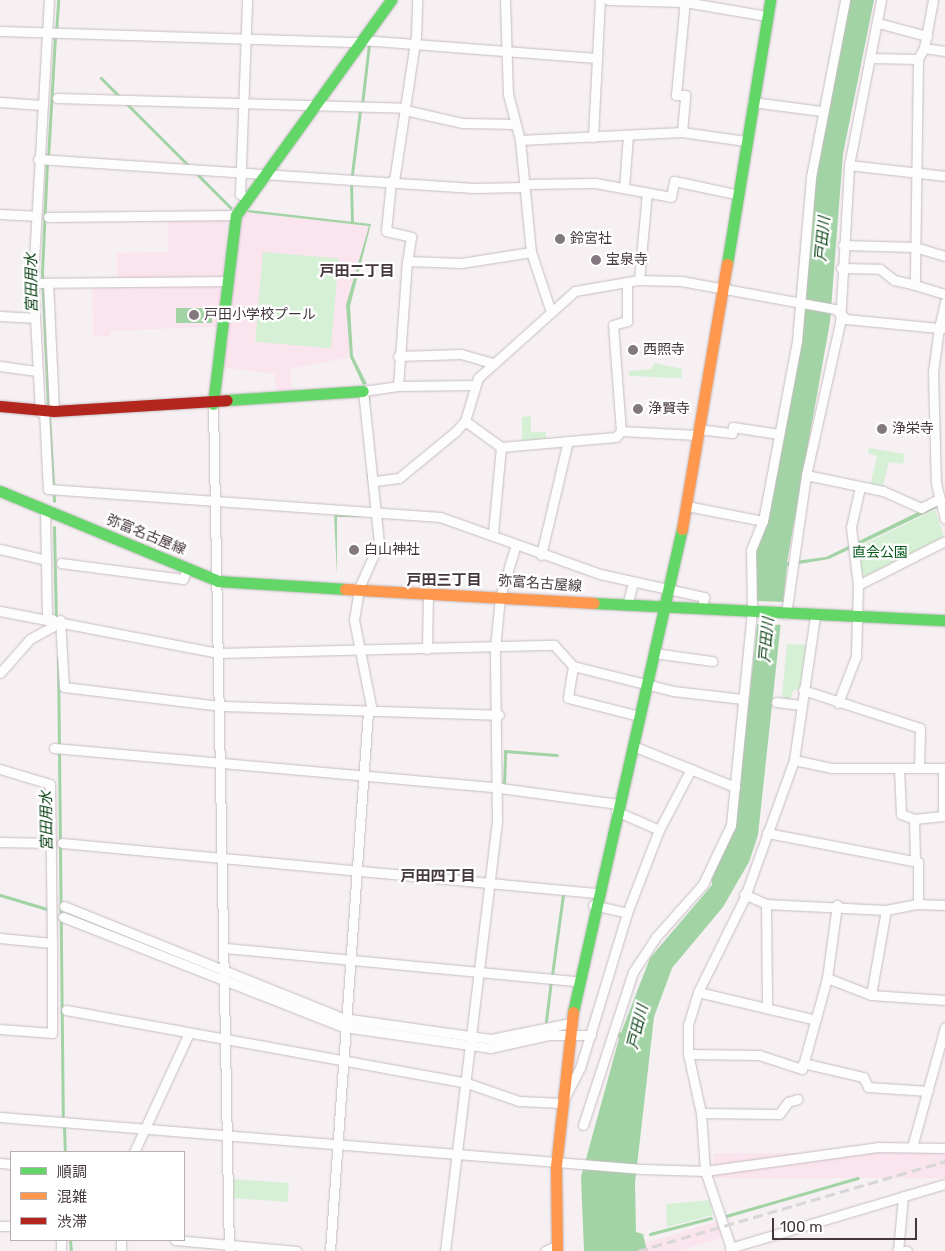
<!DOCTYPE html>
<meta charset="utf-8">
<style>
body{margin:0}
#map{position:relative;width:945px;height:1251px;overflow:hidden;background:#f6f0f3;font-family:Rubik,"Noto Sans JP",sans-serif}
div>[style]{position:absolute}
[style*='--x']{left:calc(var(--x)*1px);top:calc(var(--y)*1px);width:calc(var(--w)*1px);rotate:calc(var(--a)*1deg)}
.built>*{inset:0;background:#fae4ee;transform-origin:0 0}
.green>*{inset:0;background:#d6f0d5;transform-origin:0 0}
.water>*{inset:0;background:#a2d3a5;transform-origin:0 0}
.pier>*{inset:0;background:#f6f0f3;transform-origin:0 0}
.stream>*{height:3px;margin:-1.5px;padding:0 1.5px;transform-origin:1.5px;border-radius:1.5px;background:#a2d3a5}
.roads{filter:drop-shadow(0 0 1px #c6bdc1) drop-shadow(0 0 1px #c6bdc1)}
.street>*{height:9px;margin:-4.5px;padding:0 4.5px;transform-origin:4.5px;border-radius:4.5px;background:#fefdfd}
.fast>*{height:11px;margin:-5.5px;padding:0 5.5px;transform-origin:5.5px;border-radius:5.5px;background:#63d668}
.slow>*{height:11px;margin:-5.5px;padding:0 5.5px;transform-origin:5.5px;border-radius:5.5px;background:#ff974d}
.jam>*{height:11px;margin:-5.5px;padding:0 5.5px;transform-origin:5.5px;border-radius:5.5px;background:#b3261e}
.rail>*{height:3px;margin-top:-1.5px;transform-origin:0;background:repeating-linear-gradient(90deg,#d8d6d7 0 10px,transparent 0 15px)}
.dots>*{width:14px;height:14px;translate:-50% -50%;box-sizing:border-box;border:2px solid #fff;border-radius:50%}
span{translate:-50% -50%;white-space:nowrap;text-align:center;line-height:1.15;-webkit-text-stroke:4.5px #fff;paint-order:stroke}
.poi-label{font-size:14px;color:#45373e}
.left{translate:0 -50%;text-align:left}
.street-label{font-size:14px;color:#45373e}
.park-label{font-size:14px;color:#005517}
.water-label{font-size:15px;color:#0b4115;font-style:italic}
.neighbourhood-label{font-size:15px;color:#45373e;font-weight:700}
.legend{position:absolute;left:10px;top:1151px;width:175px;height:90px;box-sizing:border-box;background:#fff;border:1px solid #b5afb2;margin:0;padding:6px 9px;list-style:none;font-size:15px;color:#45373e}
.legend li{display:flex;align-items:center;gap:10px;height:25px}
.legend b{width:25px;border:1px solid #b5afb2}
.scale{position:absolute;left:772px;top:1218px;width:145px;height:22px;box-sizing:border-box;border:2px solid #45373e;border-top:0;padding-left:6px;font-size:15px;line-height:18px;white-space:nowrap;color:#45373e;-webkit-text-stroke:4px #fff;paint-order:stroke}
</style>
<div id="map">
<div class="built">
<div style="clip-path:polygon(246px 212px,370px 226px,346px 305px,350px 357px,290px 369px,292px 392px,276px 393px,275px 374px,222px 367px,226px 326px,111px 331px,110px 336px,93px 336px,92px 286px,232px 284px,240px 223px)"></div>
<div style="clip-path:polygon(227px 217px,223px 277px,117px 279px,117px 253px,168px 252px,168px 218px)"></div>
<div style="left:945px;top:1153px;width:25px;height:232px;rotate:90deg"></div>
<div style="clip-path:polygon(718px 1221px,724px 1237px,679px 1251px,647px 1251px,646px 1243px)"></div>
</div>
<div class="green">
<div style="left:263px;top:252px;width:76px;height:90px;rotate:5deg"></div>
<div style="clip-path:polygon(655px 363px,682px 369px,682px 378px,629px 376px,629px 371px,651px 369px)"></div>
<div style="clip-path:polygon(531px 416px,531px 432px,546px 432px,546px 440px,522px 442px,522px 417px)"></div>
<div style="clip-path:polygon(869px 448px,905px 454px,903px 464px,889px 462px,882px 489px,870px 486px,877px 456px,868px 453px)"></div>
<div style="clip-path:polygon(935px 510px,944px 537px,866px 576px,861px 573px,856px 548px)"></div>
<div style="clip-path:polygon(787px 644px,810px 645px,801px 690px,794px 689px,789px 702px,782px 696px)"></div>
<div style="left:232px;top:1179px;width:57px;height:19px;rotate:4deg"></div>
<div style="clip-path:polygon(709px 1200px,713px 1215px,667px 1227px,666px 1204px)"></div>
</div>
<div class="water">
<div style="clip-path:polygon(849px 0,874px 0,843px 154px,830px 322px,787px 562px,826px 557px,945px 499px,945px 504px,829px 559px,787px 566px,758px 835px,749px 862px,723px 907px,672px 968px,654px 1017px,635px 1183px,636px 1232px,643px 1234px,647px 1251px,584px 1251px,581px 1177px,619px 1039px,616px 1031px,621px 1033px,650px 958px,712px 885px,711px 875px,735px 826px,758px 618px,755px 553px,802px 341px,817px 166px)"></div>
<div style="left:233px;top:208px;width:3px;height:186px;rotate:135deg"></div>
<div style="clip-path:polygon(249px 210px,371px 224px,350px 306px,353px 356px,367px 384px,363px 385px,350px 357px,346px 305px,369px 226px,246px 212px)"></div>
<div style="left:176px;top:308px;width:36px;height:15px"></div>
<div style="left:367px;top:397px;width:3px;height:82px"></div>
<div style="clip-path:polygon(334px 514px,374px 517px,337px 517px,337px 576px)"></div>
</div>
<div class="pier">
<div style="left:757px;top:601px;width:28px;height:23px;rotate:2deg"></div>
</div>
<div class="stream">
<div style="--x:56;--y:32;--w:32;--a:-86"></div>
<div style="--x:362;--y:104;--w:60;--a:-83.3"></div>
<div style="--x:48;--y:158;--w:121;--a:-86.7"></div>
<div style="--x:47;--y:162;--w:111;--a:92.6"></div>
<div style="--x:42;--y:273;--w:131;--a:87.4"></div>
<div style="--x:352;--y:174;--w:64;--a:-82.8"></div>
<div style="--x:351;--y:182;--w:40;--a:88.6"></div>
<div style="--x:49;--y:416;--w:85;--a:86.6"></div>
<div style="--x:54;--y:527;--w:94;--a:88.8"></div>
<div style="--x:58;--y:657;--w:459;--a:89.4"></div>
<div style="--x:504;--y:785;--w:34;--a:-88"></div>
<div style="--x:505;--y:751;--w:52;--a:4.4"></div>
<div style="--x:0;--y:895;--w:49;--a:16.6"></div>
<div style="--x:552;--y:975;--w:81;--a:-82.2"></div>
<div style="--x:546;--y:1021;--w:39;--a:-83"></div>
<div style="--x:64;--y:1127;--w:25;--a:88"></div>
<div style="--x:726;--y:1216;--w:137;--a:-16.1"></div>
<div style="--x:650;--y:1234;--w:63;--a:-14.7"></div>
<div style="--x:70;--y:1240;--w:11;--a:85"></div>
</div>
<div class="roads">
<div class="street">
<div style="--x:505;--y:0;--w:94;--a:88.2"></div>
<div style="--x:508;--y:94;--w:48;--a:75.4"></div>
<div style="--x:520;--y:140;--w:113;--a:84.4"></div>
<div style="--x:531;--y:252;--w:60;--a:71.6"></div>
<div style="--x:608;--y:0;--w:77;--a:1.5"></div>
<div style="--x:685;--y:2;--w:83;--a:9.7"></div>
<div style="--x:933;--y:0;--w:49;--a:100.6"></div>
<div style="--x:924;--y:48;--w:13;--a:119"></div>
<div style="--x:918;--y:59;--w:226;--a:90.8"></div>
<div style="--x:915;--y:285;--w:31;--a:17"></div>
<div style="--x:878;--y:23;--w:51;--a:14.9"></div>
<div style="--x:0;--y:31;--w:360;--a:1.8"></div>
<div style="--x:362;--y:40;--w:235;--a:4.4"></div>
<div style="--x:924;--y:48;--w:21;--a:8"></div>
<div style="--x:871;--y:58;--w:47;--a:1.2"></div>
<div style="--x:57;--y:98;--w:348;--a:1.6"></div>
<div style="--x:0;--y:102;--w:41;--a:4.2"></div>
<div style="--x:752;--y:102;--w:70;--a:7.4"></div>
<div style="--x:405;--y:110;--w:58;--a:12.8"></div>
<div style="--x:462;--y:123;--w:51;--a:1.1"></div>
<div style="--x:682;--y:132;--w:37;--a:-85"></div>
<div style="--x:685;--y:95;--w:9;--a:180"></div>
<div style="--x:676;--y:95;--w:95;--a:-84.6"></div>
<div style="--x:593;--y:137;--w:137;--a:-87.1"></div>
<div style="--x:520;--y:140;--w:162;--a:-2.8"></div>
<div style="--x:682;--y:132;--w:64;--a:8.1"></div>
<div style="--x:38;--y:159;--w:436;--a:3.8"></div>
<div style="--x:473;--y:188;--w:52;--a:-1.1"></div>
<div style="--x:849;--y:165;--w:168;--a:-79"></div>
<div style="--x:391;--y:181;--w:50;--a:95.7"></div>
<div style="--x:386;--y:231;--w:26;--a:13"></div>
<div style="--x:411;--y:237;--w:24;--a:99"></div>
<div style="--x:394;--y:181;--w:147;--a:-81.4"></div>
<div style="--x:416;--y:36;--w:36;--a:-88"></div>
<div style="--x:525;--y:184;--w:70;--a:-0.8"></div>
<div style="--x:595;--y:183;--w:77;--a:10.4"></div>
<div style="--x:671;--y:197;--w:16;--a:-79"></div>
<div style="--x:674;--y:181;--w:62;--a:12"></div>
<div style="--x:624;--y:188;--w:53;--a:-85.7"></div>
<div style="--x:247;--y:199;--w:9;--a:-144"></div>
<div style="--x:240;--y:194;--w:194;--a:-87.9"></div>
<div style="--x:0;--y:214;--w:35;--a:3"></div>
<div style="--x:48;--y:217;--w:188;--a:-0.6"></div>
<div style="--x:843;--y:245;--w:72;--a:1.6"></div>
<div style="--x:915;--y:247;--w:31;--a:17"></div>
<div style="--x:841;--y:268;--w:39;--a:1"></div>
<div style="--x:880;--y:269;--w:18;--a:38"></div>
<div style="--x:894;--y:280;--w:22;--a:13"></div>
<div style="--x:639;--y:280;--w:88;--a:-84.8"></div>
<div style="--x:33;--y:283;--w:195;--a:-0.6"></div>
<div style="--x:48;--y:283;--w:128;--a:87.3"></div>
<div style="--x:945;--y:302;--w:27;--a:103"></div>
<div style="--x:939;--y:328;--w:6;--a:0"></div>
<div style="--x:0;--y:316;--w:33;--a:3"></div>
<div style="--x:398;--y:356;--w:63;--a:-1.8"></div>
<div style="--x:461;--y:354;--w:33;--a:16"></div>
<div style="--x:0;--y:366;--w:37;--a:8"></div>
<div style="--x:398;--y:386;--w:125;--a:-85.9"></div>
<div style="--x:407;--y:261;--w:54;--a:2.1"></div>
<div style="--x:461;--y:263;--w:71;--a:-8.9"></div>
<div style="--x:213;--y:404;--w:847;--a:88.92"></div>
<div style="--x:44;--y:411;--w:78;--a:87.1"></div>
<div style="--x:48;--y:489;--w:393;--a:4.1"></div>
<div style="--x:440;--y:517;--w:170;--a:19.6"></div>
<div style="--x:600;--y:574;--w:107;--a:12.5"></div>
<div style="--x:704;--y:597;--w:12;--a:99"></div>
<div style="--x:40;--y:412;--w:135;--a:-93"></div>
<div style="--x:33;--y:277;--w:277;--a:-86.7"></div>
<div style="--x:465;--y:421;--w:44;--a:35.8"></div>
<div style="--x:501;--y:447;--w:115;--a:-5"></div>
<div style="--x:616;--y:437;--w:8;--a:-50"></div>
<div style="--x:621;--y:431;--w:76;--a:3"></div>
<div style="--x:698;--y:429;--w:34;--a:7"></div>
<div style="--x:732;--y:433;--w:6;--a:-81"></div>
<div style="--x:733;--y:427;--w:46;--a:8.8"></div>
<div style="--x:621;--y:431;--w:106;--a:-94.3"></div>
<div style="--x:613;--y:325;--w:15;--a:-16"></div>
<div style="--x:627;--y:321;--w:39;--a:-90"></div>
<div style="--x:806;--y:475;--w:79;--a:11.7"></div>
<div style="--x:883;--y:491;--w:42;--a:24.1"></div>
<div style="--x:921;--y:508;--w:20;--a:-27"></div>
<div style="--x:375;--y:481;--w:24;--a:-7"></div>
<div style="--x:399;--y:478;--w:74;--a:-39.5"></div>
<div style="--x:456;--y:431;--w:13;--a:-48"></div>
<div style="--x:465;--y:421;--w:45;--a:-73.2"></div>
<div style="--x:478;--y:378;--w:130;--a:-41.9"></div>
<div style="--x:575;--y:291;--w:65;--a:-9.8"></div>
<div style="--x:639;--y:280;--w:42;--a:1.4"></div>
<div style="--x:681;--y:281;--w:157;--a:10.3"></div>
<div style="--x:835;--y:309;--w:15;--a:42"></div>
<div style="--x:846;--y:319;--w:93;--a:5.5"></div>
<div style="--x:939;--y:328;--w:44;--a:97.8"></div>
<div style="--x:933;--y:372;--w:111;--a:88.5"></div>
<div style="--x:936;--y:483;--w:37;--a:76"></div>
<div style="--x:687;--y:506;--w:77;--a:11.2"></div>
<div style="--x:45;--y:510;--w:108;--a:88.9"></div>
<div style="--x:493;--y:533;--w:86;--a:-84.7"></div>
<div style="--x:0;--y:549;--w:47;--a:13.4"></div>
<div style="--x:541;--y:555;--w:117;--a:-76.7"></div>
<div style="--x:61;--y:563;--w:123;--a:7.5"></div>
<div style="--x:183;--y:579;--w:12;--a:-70"></div>
<div style="--x:858;--y:585;--w:58;--a:-96.9"></div>
<div style="--x:851;--y:527;--w:41;--a:-77.3"></div>
<div style="--x:627;--y:605;--w:24;--a:-75"></div>
<div style="--x:0;--y:611;--w:223;--a:10.9"></div>
<div style="--x:219;--y:653;--w:335;--a:-1.4"></div>
<div style="--x:554;--y:645;--w:28;--a:48"></div>
<div style="--x:573;--y:666;--w:32;--a:99"></div>
<div style="--x:568;--y:698;--w:73;--a:14.2"></div>
<div style="--x:786;--y:614;--w:140;--a:-81.8"></div>
<div style="--x:806;--y:475;--w:156;--a:-77.4"></div>
<div style="--x:840;--y:323;--w:158;--a:-86.7"></div>
<div style="--x:849;--y:165;--w:97;--a:6.5"></div>
<div style="--x:60;--y:620;--w:67;--a:86.6"></div>
<div style="--x:64;--y:687;--w:157;--a:6.9"></div>
<div style="--x:220;--y:706;--w:279;--a:1.8"></div>
<div style="--x:427;--y:649;--w:57;--a:-89"></div>
<div style="--x:654;--y:653;--w:59;--a:7.9"></div>
<div style="--x:573;--y:666;--w:103;--a:14"></div>
<div style="--x:673;--y:691;--w:70;--a:6.5"></div>
<div style="--x:0;--y:673;--w:45;--a:-48.6"></div>
<div style="--x:30;--y:639;--w:25;--a:-29"></div>
<div style="--x:52;--y:627;--w:8;--a:-90"></div>
<div style="--x:803;--y:690;--w:123;--a:18"></div>
<div style="--x:920;--y:728;--w:40;--a:91.4"></div>
<div style="--x:776;--y:702;--w:25;--a:7"></div>
<div style="--x:838;--y:703;--w:50;--a:-69"></div>
<div style="--x:856;--y:656;--w:71;--a:-88.4"></div>
<div style="--x:858;--y:585;--w:97;--a:-26.8"></div>
<div style="--x:372;--y:711;--w:93;--a:-101.2"></div>
<div style="--x:354;--y:620;--w:32;--a:-81"></div>
<div style="--x:359;--y:588;--w:49;--a:-66"></div>
<div style="--x:379;--y:543;--w:153;--a:-96"></div>
<div style="--x:363;--y:391;--w:35;--a:-8"></div>
<div style="--x:398;--y:386;--w:77;--a:-0.7"></div>
<div style="--x:633;--y:746;--w:110;--a:21.9"></div>
<div style="--x:54;--y:748;--w:448;--a:5.1"></div>
<div style="--x:500;--y:788;--w:119;--a:7.7"></div>
<div style="--x:794;--y:760;--w:38;--a:12"></div>
<div style="--x:831;--y:768;--w:114;--a:0"></div>
<div style="--x:899;--y:768;--w:46;--a:87.5"></div>
<div style="--x:901;--y:814;--w:14;--a:21"></div>
<div style="--x:914;--y:819;--w:29;--a:-6"></div>
<div style="--x:943;--y:816;--w:48;--a:-90"></div>
<div style="--x:0;--y:769;--w:52;--a:16.7"></div>
<div style="--x:50;--y:784;--w:159;--a:89.3"></div>
<div style="--x:52;--y:943;--w:90;--a:90"></div>
<div style="--x:52;--y:1033;--w:52;--a:-175.6"></div>
<div style="--x:616;--y:811;--w:47;--a:23.8"></div>
<div style="--x:914;--y:819;--w:42;--a:88.6"></div>
<div style="--x:0;--y:842;--w:51;--a:1.1"></div>
<div style="--x:62;--y:843;--w:536;--a:5.35"></div>
<div style="--x:744;--y:894;--w:24;--a:24"></div>
<div style="--x:766;--y:904;--w:120;--a:2.9"></div>
<div style="--x:886;--y:910;--w:33;--a:-11"></div>
<div style="--x:918;--y:904;--w:42;--a:-90"></div>
<div style="--x:918;--y:862;--w:154;--a:-169.1"></div>
<div style="--x:766;--y:904;--w:104;--a:89.4"></div>
<div style="--x:918;--y:904;--w:27;--a:2"></div>
<div style="--x:593;--y:905;--w:35;--a:13"></div>
<div style="--x:64;--y:906;--w:301;--a:21.9"></div>
<div style="--x:343;--y:1018;--w:149;--a:8.1"></div>
<div style="--x:491;--y:1039;--w:81;--a:-11.4"></div>
<div style="--x:63;--y:917;--w:302;--a:21.4"></div>
<div style="--x:344;--y:1027;--w:148;--a:8.2"></div>
<div style="--x:490;--y:1048;--w:60;--a:-12.4"></div>
<div style="--x:549;--y:1035;--w:42;--a:0"></div>
<div style="--x:0;--y:938;--w:52;--a:5.5"></div>
<div style="--x:225;--y:948;--w:354;--a:5.4"></div>
<div style="--x:827;--y:978;--w:47;--a:21.1"></div>
<div style="--x:871;--y:995;--w:74;--a:3.9"></div>
<div style="--x:698;--y:992;--w:121;--a:13.3"></div>
<div style="--x:871;--y:995;--w:86;--a:-80"></div>
<div style="--x:66;--y:1010;--w:404;--a:10.3"></div>
<div style="--x:464;--y:1082;--w:58;--a:19.1"></div>
<div style="--x:519;--y:1101;--w:43;--a:2.7"></div>
<div style="--x:562;--y:1103;--w:39;--a:-63"></div>
<div style="--x:580;--y:1068;--w:162;--a:-73.1"></div>
<div style="--x:627;--y:913;--w:89;--a:-68.9"></div>
<div style="--x:659;--y:830;--w:69;--a:-62.3"></div>
<div style="--x:688;--y:1054;--w:71;--a:0.8"></div>
<div style="--x:759;--y:1055;--w:45;--a:18"></div>
<div style="--x:802;--y:1069;--w:94;--a:-74.6"></div>
<div style="--x:827;--y:978;--w:74;--a:-82.2"></div>
<div style="--x:803;--y:1063;--w:62;--a:13.1"></div>
<div style="--x:863;--y:1077;--w:11;--a:63"></div>
<div style="--x:868;--y:1087;--w:60;--a:3.8"></div>
<div style="--x:701;--y:1113;--w:78;--a:0.7"></div>
<div style="--x:779;--y:1114;--w:15;--a:-53"></div>
<div style="--x:788;--y:1102;--w:10;--a:-17"></div>
<div style="--x:0;--y:1117;--w:644;--a:4.63"></div>
<div style="--x:642;--y:1169;--w:63;--a:1.8"></div>
<div style="--x:705;--y:1171;--w:174;--a:-7.9"></div>
<div style="--x:877;--y:1147;--w:68;--a:0.8"></div>
<div style="--x:583;--y:1125;--w:161;--a:-71.9"></div>
<div style="--x:633;--y:972;--w:42;--a:-56.7"></div>
<div style="--x:656;--y:937;--w:71;--a:-48.4"></div>
<div style="--x:703;--y:884;--w:65;--a:-64.6"></div>
<div style="--x:731;--y:825;--w:215;--a:-84.4"></div>
<div style="--x:752;--y:611;--w:61;--a:-90.9"></div>
<div style="--x:751;--y:550;--w:31;--a:-68"></div>
<div style="--x:763;--y:521;--w:183;--a:-79.3"></div>
<div style="--x:797;--y:341;--w:165;--a:-85.1"></div>
<div style="--x:811;--y:177;--w:180;--a:-79.1"></div>
<div style="--x:912;--y:1147;--w:124;--a:-74.6"></div>
<div style="--x:134;--y:1152;--w:131;--a:-65.2"></div>
<div style="--x:0;--y:1163;--w:11;--a:5"></div>
<div style="--x:0;--y:1226;--w:11;--a:0"></div>
<div style="--x:61;--y:1240;--w:11;--a:90"></div>
<div style="--x:121;--y:1240;--w:11;--a:90"></div>
<div style="--x:175;--y:1240;--w:122;--a:5.2"></div>
<div style="--x:730;--y:1248;--w:224;--a:-16.6"></div>
<div style="--x:330;--y:1251;--w:541;--a:-85.97"></div>
<div style="--x:445;--y:1251;--w:432;--a:-83.1"></div>
<div style="--x:497;--y:822;--w:174;--a:-90.7"></div>
<div style="--x:495;--y:648;--w:51;--a:-84.4"></div>
<div style="--x:500;--y:597;--w:55;--a:-73.2"></div>
<div style="--x:545;--y:1251;--w:13;--a:-23"></div>
<div style="--x:732;--y:1251;--w:84;--a:-108.6"></div>
<div style="--x:705;--y:1171;--w:58;--a:-93.9"></div>
<div style="--x:701;--y:1113;--w:60;--a:-102.4"></div>
<div style="--x:688;--y:1054;--w:29;--a:-90"></div>
<div style="--x:688;--y:1025;--w:34;--a:-73"></div>
<div style="--x:698;--y:992;--w:104;--a:-63.7"></div>
<div style="--x:744;--y:899;--w:148;--a:-70.2"></div>
<div style="--x:794;--y:760;--w:146;--a:-81.7"></div>
<div style="--x:897;--y:1251;--w:10;--a:0"></div>
<div style="--x:898;--y:1251;--w:55;--a:-84.8"></div>
</div>
<div class="fast">
<div style="--x:727;--y:264;--w:267;--a:-80.7"></div>
<div style="--x:227;--y:400;--w:136;--a:-3.8"></div>
<div style="--x:213;--y:404;--w:190;--a:-83.1"></div>
<div style="--x:236;--y:215;--w:265;--a:-54.2"></div>
<div style="--x:0;--y:491;--w:236;--a:22.4"></div>
<div style="--x:218;--y:581;--w:127;--a:3.6"></div>
<div style="--x:594;--y:603;--w:351;--a:2.8"></div>
<div style="--x:573;--y:1012;--w:495;--a:-77.3"></div>
</div>
<div class="slow">
<div style="--x:682;--y:529;--w:269;--a:-80.4"></div>
<div style="--x:345;--y:589;--w:249;--a:3.2"></div>
<div style="--x:557;--y:1251;--w:85;--a:-90.7"></div>
<div style="--x:556;--y:1166;--w:155;--a:-83.7"></div>
</div>
<div class="jam">
<div style="--x:0;--y:406;--w:54;--a:5.3"></div>
<div style="--x:54;--y:411;--w:173;--a:-3.6"></div>
</div>
</div>
<div class="rail">
<div style="--x:638;--y:1251;--w:320;--a:-16.3"></div>
</div>
<div class="dots">
<div style="left:560px;top:239px;background:#83787d"></div>
<div style="left:596px;top:260px;background:#83787d"></div>
<div style="left:194px;top:315px;background:#83787d"></div>
<div style="left:633px;top:350px;background:#83787d"></div>
<div style="left:638px;top:409px;background:#83787d"></div>
<div style="left:882px;top:429px;background:#83787d"></div>
<div style="left:354px;top:550px;background:#83787d"></div>
</div>
<div class="poi-label">
<span class="left" style="left:570px;top:239px">鈴宮社</span>
<span class="left" style="left:606px;top:260px">宝泉寺</span>
<span class="left" style="left:204px;top:315px">戸田小学校プール</span>
<span class="left" style="left:643px;top:350px">西照寺</span>
<span class="left" style="left:648px;top:409px">浄賢寺</span>
<span class="left" style="left:892px;top:429px">浄栄寺</span>
<span class="left" style="left:364px;top:550px">白山神社</span>
</div>
<div class="street-label">
<span style="left:146px;top:535px;rotate:22deg">弥富名古屋線</span>
<span style="left:540px;top:584px;rotate:4deg">弥富名古屋線</span>
</div>
<div class="park-label">
<span style="left:880px;top:553px">直会公園</span>
</div>
<div class="water-label">
<span style="left:823px;top:239px;rotate:-85deg">戸田川</span>
<span style="left:32px;top:283px;rotate:-91deg">宮田用水</span>
<span style="left:767px;top:640px;rotate:-85deg">戸田川</span>
<span style="left:47px;top:821px;rotate:-91deg">宮田用水</span>
<span style="left:638px;top:1027px;rotate:-76deg">戸田川</span>
</div>
<div class="neighbourhood-label">
<span style="left:357px;top:272px">戸田二丁目</span>
<span style="left:444px;top:581px">戸田三丁目</span>
<span style="left:438px;top:877px">戸田四丁目</span>
</div>
<ul class="legend">
<li><b style="height:6px;background:#63d668"></b>順調</li>
<li><b style="height:6px;background:#ff974d"></b>混雑</li>
<li><b style="height:6px;background:#b3261e"></b>渋滞</li>
</ul>
<div class="scale">100 m</div>
</div>
